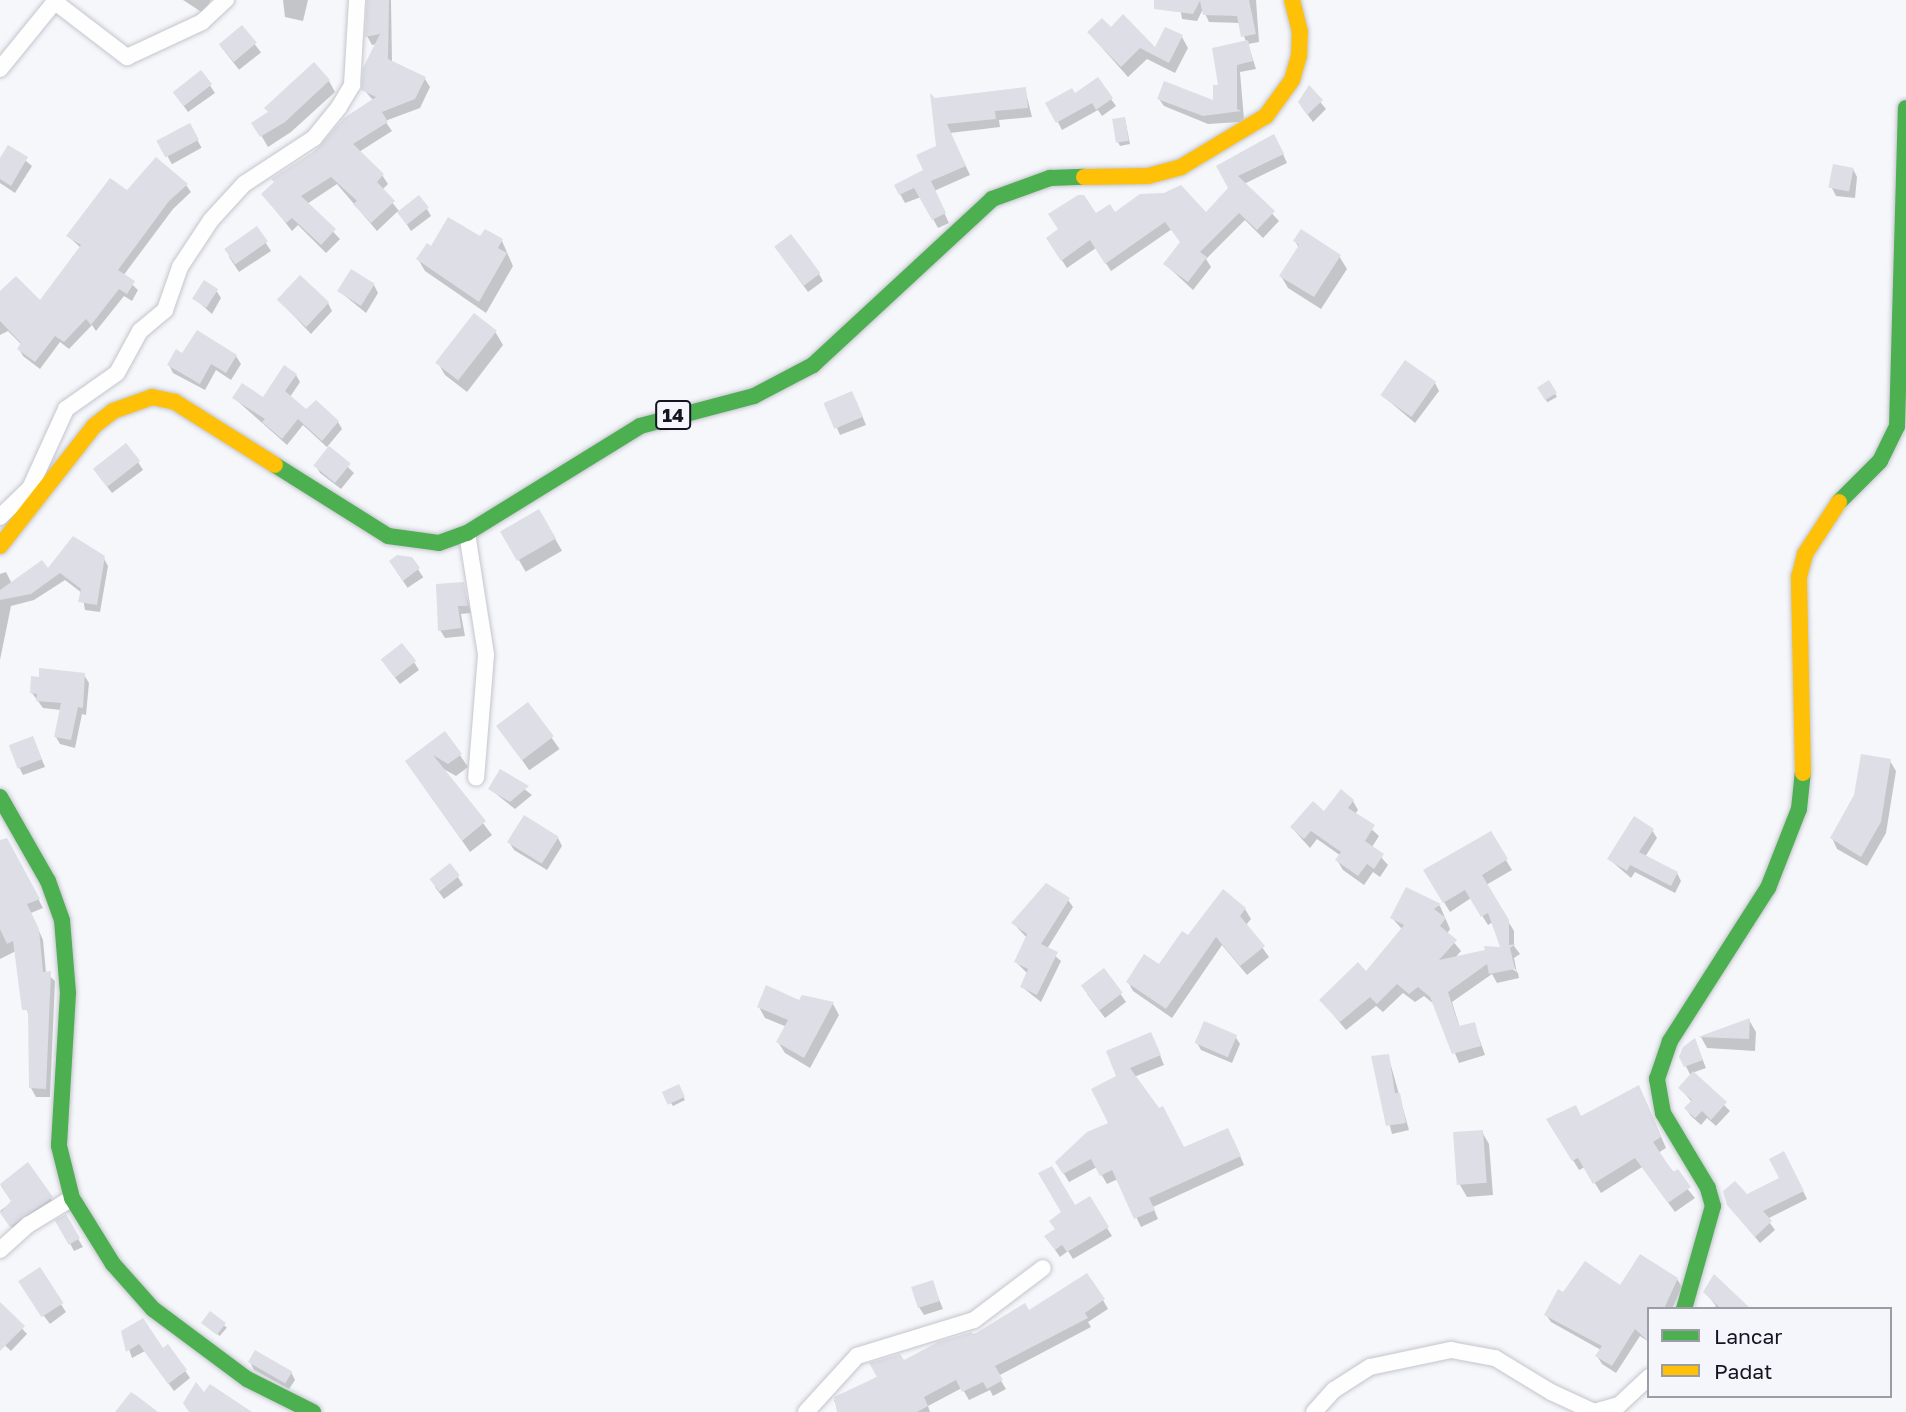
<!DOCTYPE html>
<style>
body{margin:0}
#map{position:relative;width:1906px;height:1412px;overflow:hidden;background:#f6f7fb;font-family:"Golos Text",sans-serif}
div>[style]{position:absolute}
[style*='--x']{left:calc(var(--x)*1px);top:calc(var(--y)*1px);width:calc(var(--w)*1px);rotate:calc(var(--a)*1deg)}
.shadow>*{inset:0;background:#0003;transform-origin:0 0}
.building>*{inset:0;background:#dddee6;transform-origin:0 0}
.roads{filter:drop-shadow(0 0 2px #c4c5cd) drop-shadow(0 0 2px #c4c5cd)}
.street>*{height:16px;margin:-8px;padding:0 8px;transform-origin:8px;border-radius:8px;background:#fefefe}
.fast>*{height:16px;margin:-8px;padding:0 8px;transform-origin:8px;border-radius:8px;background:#4caf50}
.slow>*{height:16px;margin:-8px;padding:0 8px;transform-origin:8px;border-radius:8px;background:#ffc107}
span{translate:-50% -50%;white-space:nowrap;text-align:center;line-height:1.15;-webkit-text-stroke:6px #f5f6fc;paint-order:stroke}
.shield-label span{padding:2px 5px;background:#f5f6fc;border:2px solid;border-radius:5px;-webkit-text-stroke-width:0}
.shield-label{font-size:19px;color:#131520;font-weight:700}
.legend{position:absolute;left:1647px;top:1307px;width:245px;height:91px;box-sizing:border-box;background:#f5f6fc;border:2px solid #9b9ca4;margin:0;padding:9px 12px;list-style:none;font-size:21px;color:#131520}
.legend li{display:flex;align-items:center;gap:14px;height:35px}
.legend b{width:35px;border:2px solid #9b9ca4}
</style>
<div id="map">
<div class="shadow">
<div style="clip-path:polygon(183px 0,211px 0,203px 13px)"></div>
<div style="clip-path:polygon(283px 0,308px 0,303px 21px,285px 17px)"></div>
<div style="clip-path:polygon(367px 0,391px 0,392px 63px,425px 79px,430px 87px,420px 108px,385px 121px,392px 131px,359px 152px,382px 175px,388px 184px,382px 190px,399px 211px,427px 209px,431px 216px,411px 231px,398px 211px,377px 231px,337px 184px,307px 204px,340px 239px,326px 253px,298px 225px,292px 231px,263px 194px,374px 101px,363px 89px,377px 44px,372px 45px,367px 36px)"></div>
<div style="clip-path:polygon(1179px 0,1256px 0,1259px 42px,1248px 44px,1256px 69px,1240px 72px,1244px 119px,1240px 122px,1208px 124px,1164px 106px,1159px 99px,1215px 103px,1246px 42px,1240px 23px,1209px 22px,1203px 9px,1197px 21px,1182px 19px)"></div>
<div style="left:242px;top:28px;width:31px;height:28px;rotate:52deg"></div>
<div style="clip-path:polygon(1111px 29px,1155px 50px,1182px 37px,1188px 48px,1175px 73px,1147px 59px,1128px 77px,1089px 33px)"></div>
<div style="clip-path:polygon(201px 72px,215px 93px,188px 112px,178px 98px)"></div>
<div style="clip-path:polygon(329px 81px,335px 92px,291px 132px,268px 147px,254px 123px)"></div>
<div style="clip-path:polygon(1309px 88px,1326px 109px,1313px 122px,1304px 110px)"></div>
<div style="clip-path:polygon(1025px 89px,1032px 117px,999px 120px,1000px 127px,950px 133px,970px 175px,934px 191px,949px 223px,938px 228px,921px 197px,905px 203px,900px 194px,925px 171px,938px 147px,935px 100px)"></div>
<div style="clip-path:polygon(1075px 96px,1111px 99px,1116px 106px,1102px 116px,1098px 110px,1062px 130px,1048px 103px)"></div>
<div style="clip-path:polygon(1125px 119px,1130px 144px,1120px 146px,1118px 142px)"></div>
<div style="left:189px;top:125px;width:26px;height:34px;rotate:61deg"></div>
<div style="clip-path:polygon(1279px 145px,1287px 163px,1244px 184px,1279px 221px,1263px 238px,1245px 220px,1206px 259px,1211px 267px,1193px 290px,1165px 264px,1182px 243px,1172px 229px,1111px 271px,1096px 248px,1067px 268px,1053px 247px,1095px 215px,1206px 214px,1230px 188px,1218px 167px)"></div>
<div style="clip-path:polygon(9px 147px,32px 166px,15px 193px,0 183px,0 162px)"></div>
<div style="clip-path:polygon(1853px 169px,1857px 177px,1855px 198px,1836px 196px,1832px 188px)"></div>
<div style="clip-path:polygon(186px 185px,191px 192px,173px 209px,123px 276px,138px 290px,132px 301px,124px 296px,96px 331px,92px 325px,69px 349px,60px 342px,40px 369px,23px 356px,19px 349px,22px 345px,8px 331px,0 335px,0 293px,40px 303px,81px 248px,68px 236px,127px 193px)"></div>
<div style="clip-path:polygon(256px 228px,271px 251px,239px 272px,229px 257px)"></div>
<div style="clip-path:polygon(481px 239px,502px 241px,513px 266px,486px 313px,425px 271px,418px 259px,431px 248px)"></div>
<div style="clip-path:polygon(1295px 241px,1339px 256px,1347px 269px,1321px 309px,1288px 288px,1281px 276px,1299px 248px)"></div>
<div style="clip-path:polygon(781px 255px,819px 274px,823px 281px,808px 292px)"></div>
<div style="clip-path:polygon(374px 285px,378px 293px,366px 313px,339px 291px)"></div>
<div style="clip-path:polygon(216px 290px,221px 298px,212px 314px,194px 298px)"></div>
<div style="clip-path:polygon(279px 300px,328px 303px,332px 311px,311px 334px)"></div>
<div style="clip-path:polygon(475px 316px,496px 333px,503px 345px,467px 392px,445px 375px,438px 363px)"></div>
<div style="clip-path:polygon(183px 355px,236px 356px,241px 364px,231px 380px,216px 370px,205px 390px,173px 373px,169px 365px)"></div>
<div style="clip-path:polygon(296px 375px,300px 382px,290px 397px,306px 411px,338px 422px,342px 429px,327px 447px,354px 473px,341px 489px,320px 473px,316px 466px,329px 449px,303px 425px,287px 445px,234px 398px,264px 399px)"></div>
<div style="left:1549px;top:382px;width:17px;height:11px;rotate:62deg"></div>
<div style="clip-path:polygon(1435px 383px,1439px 391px,1415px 423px,1383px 396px)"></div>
<div style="clip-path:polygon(856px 401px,866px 425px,840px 435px,826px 404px)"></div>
<div style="clip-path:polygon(138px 462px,143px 470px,112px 493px,99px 476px)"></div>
<div style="left:539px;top:511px;width:46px;height:42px;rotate:60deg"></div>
<div style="clip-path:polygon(103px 557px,108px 566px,100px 612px,85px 610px,82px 593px,65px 580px,34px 600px,11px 606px,0 660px,0 574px,6px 572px,12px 584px)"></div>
<div style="left:411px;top:559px;width:22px;height:19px;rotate:56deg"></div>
<div style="clip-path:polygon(463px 584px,471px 613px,461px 614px,465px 636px,445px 638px,440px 630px)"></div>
<div style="clip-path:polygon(414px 662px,419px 670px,400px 684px,387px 667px)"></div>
<div style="clip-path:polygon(84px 675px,89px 683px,86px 715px,82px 714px,75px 748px,60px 744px,56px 737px,61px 710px,43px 708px,32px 693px)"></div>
<div style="left:528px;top:704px;width:55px;height:37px;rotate:55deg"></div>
<div style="clip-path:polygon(445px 733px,468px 767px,456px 776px,440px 767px,492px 835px,470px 852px,407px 762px)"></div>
<div style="clip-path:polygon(33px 738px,45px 767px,23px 775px,19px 767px)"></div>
<div style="clip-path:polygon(1890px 761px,1896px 771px,1886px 833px,1867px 866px,1837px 849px,1832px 838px)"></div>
<div style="clip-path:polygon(501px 771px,532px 795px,515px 809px,490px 789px)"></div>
<div style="clip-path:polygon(1353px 801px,1358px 810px,1355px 814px,1379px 836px,1372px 847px,1388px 865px,1380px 877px,1373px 872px,1364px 885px,1343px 870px,1337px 860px,1341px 856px,1317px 839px,1310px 848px,1292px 828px)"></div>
<div style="clip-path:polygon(1652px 830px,1657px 838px,1645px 857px,1677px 873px,1681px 881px,1675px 893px,1635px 872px,1631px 878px,1609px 859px)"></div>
<div style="clip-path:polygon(1490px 834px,1512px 870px,1486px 885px,1514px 931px,1514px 946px,1520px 954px,1514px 958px,1517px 973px,1493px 922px,1488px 925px,1471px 898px,1450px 912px,1425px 871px)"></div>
<div style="clip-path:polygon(558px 838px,562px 846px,547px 870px,514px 850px,509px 842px)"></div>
<div style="clip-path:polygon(7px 840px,43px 908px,31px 913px,43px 940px,46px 973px,55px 981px,50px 1097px,36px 1097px,31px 1088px,29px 1019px,16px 951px,0 959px,0 842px)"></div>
<div style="clip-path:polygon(450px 865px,463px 885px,444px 899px,435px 887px)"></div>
<div style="clip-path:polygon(1406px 889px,1440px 906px,1450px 929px,1447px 934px,1461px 951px,1454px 959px,1493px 955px,1518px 973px,1519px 978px,1497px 983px,1492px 974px,1452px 1002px,1460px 1028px,1474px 1024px,1485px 1055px,1459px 1063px,1435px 1005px,1424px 996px,1415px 1002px,1403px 993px,1383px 1012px,1376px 1006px,1346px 1030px,1321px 1000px,1366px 973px,1402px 929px,1392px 918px)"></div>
<div style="clip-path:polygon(1068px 900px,1073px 907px,1047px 949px,1061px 961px,1041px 1002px,1022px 987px,1028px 974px,1016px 962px,1027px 938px,1013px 923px)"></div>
<div style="clip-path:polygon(1245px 909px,1251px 919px,1246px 925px,1269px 957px,1247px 975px,1222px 945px,1172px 1018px,1133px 991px,1128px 982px,1159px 966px,1188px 937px)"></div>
<div style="clip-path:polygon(1104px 970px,1126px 1002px,1105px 1018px,1087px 994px)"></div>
<div style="clip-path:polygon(833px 1004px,839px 1015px,810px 1068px,785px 1053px,778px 1042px,787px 1027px,765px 1018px,759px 1007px)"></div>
<div style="clip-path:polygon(1749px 1020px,1756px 1032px,1755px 1051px,1707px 1048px,1701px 1037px)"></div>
<div style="clip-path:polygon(1235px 1036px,1240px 1044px,1232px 1063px,1201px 1050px,1197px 1043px)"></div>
<div style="clip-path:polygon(1155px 1043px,1164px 1065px,1134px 1077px,1184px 1149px,1233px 1139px,1244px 1165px,1153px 1207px,1158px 1219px,1141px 1227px,1118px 1179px,1107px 1184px,1097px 1167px,1069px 1182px,1057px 1162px,1110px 1124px,1119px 1077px)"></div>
<div style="clip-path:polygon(1698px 1048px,1706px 1068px,1692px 1073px,1730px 1111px,1716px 1126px,1707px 1118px,1701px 1125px,1691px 1116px,1686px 1109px,1692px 1102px,1680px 1088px,1691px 1076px,1681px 1057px)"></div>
<div style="clip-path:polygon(1388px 1055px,1409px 1130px,1392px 1134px,1373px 1057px)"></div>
<div style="clip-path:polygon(678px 1087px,685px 1100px,673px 1106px,664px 1093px)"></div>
<div style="clip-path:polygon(1644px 1097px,1666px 1148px,1658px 1153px,1695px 1198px,1675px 1212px,1642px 1167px,1601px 1193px,1585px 1167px,1579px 1170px,1549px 1120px,1581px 1118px)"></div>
<div style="clip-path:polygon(1482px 1132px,1489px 1144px,1493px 1195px,1467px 1197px,1460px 1185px)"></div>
<div style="clip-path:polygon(1788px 1161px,1807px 1199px,1767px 1219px,1775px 1230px,1760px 1243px,1728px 1205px,1781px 1179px)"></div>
<div style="clip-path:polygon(28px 1165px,56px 1206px,16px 1233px,0 1211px,12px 1202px,1px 1186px)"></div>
<div style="clip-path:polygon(1089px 1199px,1112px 1236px,1073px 1259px,1068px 1251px,1060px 1257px,1051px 1244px,1075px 1208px)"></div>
<div style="clip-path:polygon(65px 1217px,83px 1247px,74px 1251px,58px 1221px)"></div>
<div style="clip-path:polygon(39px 1270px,66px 1312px,50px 1324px,25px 1291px)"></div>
<div style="clip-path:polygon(1677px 1279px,1682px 1287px,1672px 1309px,1649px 1309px,1649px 1342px,1640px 1336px,1616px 1373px,1602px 1364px,1597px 1356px,1601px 1350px,1551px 1322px,1546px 1315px,1564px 1295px)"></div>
<div style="clip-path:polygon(932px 1282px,943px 1309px,924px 1315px,919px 1307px)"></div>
<div style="clip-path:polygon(1705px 1292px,1747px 1309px,1713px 1309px,1716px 1306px)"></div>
<div style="clip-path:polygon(1103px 1300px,1108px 1309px,1088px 1322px,1091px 1327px,998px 1376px,1006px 1389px,993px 1396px,990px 1390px,969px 1400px,962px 1388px,928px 1406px,930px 1412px,839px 1412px,834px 1400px,903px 1363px,1028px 1312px)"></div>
<div style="clip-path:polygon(0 1304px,27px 1334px,11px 1351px,0 1341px)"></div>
<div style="left:211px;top:1314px;width:21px;height:11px;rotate:41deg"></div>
<div style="clip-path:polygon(123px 1331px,162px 1351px,168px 1346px,190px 1378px,174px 1391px,145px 1351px,132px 1358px)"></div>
<div style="clip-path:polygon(250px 1362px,291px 1372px,295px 1380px,289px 1389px,254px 1370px)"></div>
</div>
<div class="building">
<div style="clip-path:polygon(367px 0,389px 0,388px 59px,426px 77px,415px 99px,382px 112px,388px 122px,353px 144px,384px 174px,377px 182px,395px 201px,371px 223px,353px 204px,357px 201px,331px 177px,301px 196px,336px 229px,321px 245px,292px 218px,286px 223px,261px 194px,274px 182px,271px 179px,316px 150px,344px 118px,376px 97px,361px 90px,363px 68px,380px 34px,365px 37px)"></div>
<div style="clip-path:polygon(1154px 0,1249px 0,1256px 34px,1241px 37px,1237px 16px,1203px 15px,1200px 1px,1193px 14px,1154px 9px)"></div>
<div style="clip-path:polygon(1123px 14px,1155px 47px,1165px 27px,1183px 35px,1169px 63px,1140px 48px,1121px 67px,1087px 32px,1102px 18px,1111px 27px)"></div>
<div style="left:242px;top:25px;width:23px;height:30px;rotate:50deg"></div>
<div style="clip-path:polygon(1248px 40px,1253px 61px,1237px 65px,1237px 109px,1241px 111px,1203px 116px,1157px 99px,1164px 81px,1213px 100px,1213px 85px,1218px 85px,1212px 48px)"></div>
<div style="clip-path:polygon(314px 62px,330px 80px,285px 122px,260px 137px,251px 123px,268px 112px,264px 108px)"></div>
<div style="left:201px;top:70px;width:18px;height:36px;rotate:52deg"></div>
<div style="clip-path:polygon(1098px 77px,1113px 98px,1096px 110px,1092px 103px,1056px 123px,1045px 103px,1072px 88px,1075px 93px)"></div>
<div style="clip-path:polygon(1309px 85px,1323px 100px,1307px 115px,1298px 102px)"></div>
<div style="clip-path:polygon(1026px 87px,1028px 108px,995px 111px,996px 119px,947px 124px,966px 166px,931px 181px,946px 213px,932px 220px,914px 188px,899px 195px,894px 185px,923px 170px,916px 155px,936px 146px,930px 93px,935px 98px)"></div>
<div style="left:1125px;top:117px;width:24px;height:13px;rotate:81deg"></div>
<div style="left:190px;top:123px;width:19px;height:38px;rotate:62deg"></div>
<div style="clip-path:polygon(1274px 134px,1284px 154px,1238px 176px,1275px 211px,1257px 230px,1239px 213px,1200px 252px,1207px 257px,1188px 282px,1163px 264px,1180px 242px,1165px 222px,1105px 264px,1090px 240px,1061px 261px,1046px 238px,1058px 229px,1048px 214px,1078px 195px,1084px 195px,1096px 213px,1110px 204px,1115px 212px,1140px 194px,1164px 193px,1181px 185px,1206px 212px,1228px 188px,1216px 166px)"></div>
<div style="clip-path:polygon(8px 145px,28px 157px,11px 186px,0 179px,0 158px)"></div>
<div style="clip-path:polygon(156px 157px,188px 184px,169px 201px,118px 270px,135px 281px,127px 294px,119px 289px,91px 325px,86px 319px,64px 342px,55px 336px,35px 362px,17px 349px,21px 343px,0 321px,0 291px,16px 276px,40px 300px,81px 245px,66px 236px,110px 178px,127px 190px)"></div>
<div style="left:1833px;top:164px;width:21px;height:24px;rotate:11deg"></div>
<div style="left:419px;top:195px;width:16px;height:28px;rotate:52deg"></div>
<div style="clip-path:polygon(448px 217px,480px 236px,485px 229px,503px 239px,498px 248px,507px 253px,479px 302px,416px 259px,427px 243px,431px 246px)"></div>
<div style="left:257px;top:226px;width:19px;height:40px;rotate:55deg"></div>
<div style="clip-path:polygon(1301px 229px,1341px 255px,1314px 297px,1279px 276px,1299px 245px,1293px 241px)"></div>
<div style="left:791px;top:234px;width:49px;height:21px;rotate:53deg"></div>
<div style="left:351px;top:269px;width:28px;height:26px;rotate:32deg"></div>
<div style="left:300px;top:275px;width:40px;height:34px;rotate:43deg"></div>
<div style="left:204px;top:280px;width:17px;height:22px;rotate:33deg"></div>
<div style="left:474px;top:313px;width:29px;height:63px;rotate:38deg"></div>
<div style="clip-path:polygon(197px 330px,237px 355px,226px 373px,211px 364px,200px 384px,167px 365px,176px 349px,182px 353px)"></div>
<div style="left:1405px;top:360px;width:38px;height:43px;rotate:35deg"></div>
<div style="clip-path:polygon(284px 365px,297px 374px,285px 391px,306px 409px,316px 400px,339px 421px,322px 441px,298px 419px,282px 439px,262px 422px,265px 419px,232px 398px,242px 383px,263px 397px)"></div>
<div style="left:1549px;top:380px;width:15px;height:14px;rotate:58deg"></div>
<div style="left:852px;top:391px;width:28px;height:31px;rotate:67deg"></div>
<div style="left:126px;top:443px;width:23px;height:42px;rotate:52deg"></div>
<div style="left:329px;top:446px;width:28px;height:25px;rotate:39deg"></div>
<div style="left:539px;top:509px;width:34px;height:45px;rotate:60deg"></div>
<div style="clip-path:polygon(73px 536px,105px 556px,97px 605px,78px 602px,81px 589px,60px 573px,31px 594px,0 600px,0 590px,42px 560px,48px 568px)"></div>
<div style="clip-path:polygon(397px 555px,412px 557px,420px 568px,403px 581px,389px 561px)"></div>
<div style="clip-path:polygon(464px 582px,468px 606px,458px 606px,461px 628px,438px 631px,436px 584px)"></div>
<div style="left:402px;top:643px;width:23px;height:27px;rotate:52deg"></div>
<div style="clip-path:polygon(39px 668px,85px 673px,83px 708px,78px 707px,71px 740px,54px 737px,61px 703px,36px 701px,37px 694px,30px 693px,31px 676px,39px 677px)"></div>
<div style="left:528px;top:702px;width:43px;height:40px;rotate:53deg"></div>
<div style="clip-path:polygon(445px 731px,462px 754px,448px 764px,433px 755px,486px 821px,462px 841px,405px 761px)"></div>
<div style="left:33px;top:736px;width:25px;height:26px;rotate:69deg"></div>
<div style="clip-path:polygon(1861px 754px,1891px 759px,1881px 822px,1861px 857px,1830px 838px,1854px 795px)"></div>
<div style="clip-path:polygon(500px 769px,529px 786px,510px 802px,488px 789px)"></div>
<div style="clip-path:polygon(1341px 789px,1354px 800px,1348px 808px,1375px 825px,1365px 841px,1384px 854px,1374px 869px,1367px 864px,1358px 876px,1335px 860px,1341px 852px,1311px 831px,1304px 839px,1290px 827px,1313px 801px,1324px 811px)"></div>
<div style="left:524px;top:815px;width:41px;height:32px;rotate:32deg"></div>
<div style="clip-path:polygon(1634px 816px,1654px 829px,1639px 852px,1678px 872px,1671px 886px,1630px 865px,1627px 871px,1607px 859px)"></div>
<div style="clip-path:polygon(1491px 831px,1508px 859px,1482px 875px,1509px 920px,1509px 945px,1516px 944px,1510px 948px,1515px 969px,1489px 974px,1487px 964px,1448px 992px,1459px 1026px,1475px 1022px,1481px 1046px,1452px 1054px,1430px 997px,1418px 987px,1409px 994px,1397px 984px,1377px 1004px,1370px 997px,1340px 1022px,1319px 1000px,1358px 962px,1366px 971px,1404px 925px,1390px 918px,1406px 887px,1441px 904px,1434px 909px,1446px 918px,1440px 926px,1457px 940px,1439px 960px,1485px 950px,1484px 946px,1500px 947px,1488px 913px,1481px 917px,1465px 890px,1443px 903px,1423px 870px)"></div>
<div style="clip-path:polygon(7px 838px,40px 899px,27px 904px,39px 929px,43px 972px,51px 971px,46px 1089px,29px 1088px,28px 1010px,22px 1010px,13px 941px,7px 944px,0 929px,0 840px)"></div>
<div style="left:450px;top:863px;width:16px;height:26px;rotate:52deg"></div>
<div style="clip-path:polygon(1046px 883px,1070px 898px,1041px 944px,1058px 952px,1037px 995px,1020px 987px,1028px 969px,1014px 962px,1027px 934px,1011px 923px)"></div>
<div style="clip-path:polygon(1223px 889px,1246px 908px,1240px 916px,1265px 946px,1240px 966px,1216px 937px,1166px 1009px,1126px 982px,1144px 954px,1159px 964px,1182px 931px,1188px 935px)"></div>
<div style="left:1104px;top:968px;width:31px;height:29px;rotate:53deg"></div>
<div style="clip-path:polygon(766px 985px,799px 1000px,802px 995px,834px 1002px,804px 1058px,776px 1042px,788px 1020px,757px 1007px)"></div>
<div style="clip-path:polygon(1750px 1018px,1749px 1039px,1698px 1037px)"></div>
<div style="left:1204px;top:1021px;width:36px;height:24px;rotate:23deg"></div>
<div style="clip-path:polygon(1151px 1032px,1161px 1055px,1130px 1068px,1159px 1108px,1163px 1106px,1184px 1147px,1228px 1128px,1241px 1156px,1149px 1198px,1155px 1210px,1134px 1219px,1112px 1170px,1100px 1176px,1091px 1159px,1063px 1174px,1055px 1162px,1087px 1132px,1108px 1123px,1091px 1089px,1116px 1076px,1106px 1051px)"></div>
<div style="clip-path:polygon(1695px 1038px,1703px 1060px,1684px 1067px,1679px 1057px,1683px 1047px)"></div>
<div style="clip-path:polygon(1389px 1054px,1395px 1093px,1400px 1093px,1406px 1123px,1386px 1126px,1371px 1056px)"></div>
<div style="clip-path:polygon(1693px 1071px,1727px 1102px,1711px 1120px,1702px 1111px,1695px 1118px,1684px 1108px,1692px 1100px,1678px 1088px)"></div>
<div style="left:679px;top:1084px;width:14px;height:19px;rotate:65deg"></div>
<div style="clip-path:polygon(1639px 1085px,1661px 1137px,1653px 1142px,1673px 1172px,1678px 1169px,1691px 1187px,1668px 1203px,1635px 1158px,1593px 1184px,1578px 1158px,1572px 1161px,1546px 1119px,1576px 1105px,1581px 1116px)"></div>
<div style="left:1483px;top:1130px;width:53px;height:30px;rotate:86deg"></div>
<div style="clip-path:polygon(1784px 1151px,1804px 1191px,1763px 1211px,1772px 1221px,1755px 1237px,1727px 1205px,1723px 1191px,1735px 1181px,1747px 1194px,1779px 1178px,1769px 1159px)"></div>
<div style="clip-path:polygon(28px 1162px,53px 1197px,10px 1227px,0 1213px,11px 1201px,0 1184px)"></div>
<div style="clip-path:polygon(1052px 1166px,1075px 1205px,1090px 1196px,1109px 1227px,1067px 1252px,1062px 1245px,1055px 1250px,1044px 1236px,1055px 1229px,1049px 1221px,1061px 1212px,1038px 1173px)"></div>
<div style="left:66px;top:1214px;width:28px;height:13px;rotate:60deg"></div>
<div style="clip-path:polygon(1640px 1254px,1678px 1278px,1664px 1309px,1649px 1309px,1649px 1342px,1635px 1329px,1612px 1366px,1595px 1356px,1602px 1346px,1544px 1315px,1558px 1289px,1563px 1292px,1585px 1261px,1620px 1285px)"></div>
<div style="left:40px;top:1267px;width:43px;height:26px;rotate:57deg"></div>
<div style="clip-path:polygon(1087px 1273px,1105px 1299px,1085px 1313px,1088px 1318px,995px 1366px,1003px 1380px,987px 1389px,983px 1382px,962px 1392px,956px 1380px,924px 1397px,928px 1406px,917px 1412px,837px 1412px,834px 1397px,877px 1377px,869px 1363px,900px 1354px,904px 1360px,938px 1342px,972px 1332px,973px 1335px,1025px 1303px,1029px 1310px)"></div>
<div style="clip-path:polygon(1714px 1274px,1751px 1309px,1721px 1309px,1703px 1292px)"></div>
<div style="left:933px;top:1280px;width:22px;height:23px;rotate:72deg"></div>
<div style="clip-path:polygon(0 1302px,25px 1326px,0 1351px)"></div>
<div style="left:210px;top:1311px;width:20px;height:15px;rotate:37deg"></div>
<div style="clip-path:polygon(143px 1318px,163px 1348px,168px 1344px,187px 1370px,168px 1384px,139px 1344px,126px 1352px,121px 1331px)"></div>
<div style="left:255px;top:1350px;width:43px;height:14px;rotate:30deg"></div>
<div style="clip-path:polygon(196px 1382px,204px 1392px,210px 1384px,252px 1412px,189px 1412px,183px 1403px)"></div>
<div style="clip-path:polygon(131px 1392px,137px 1396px,158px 1412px,115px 1412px)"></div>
</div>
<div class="roads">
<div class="street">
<div style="--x:55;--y:2;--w:91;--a:37.4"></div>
<div style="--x:127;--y:57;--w:83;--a:-25"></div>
<div style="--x:202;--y:22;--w:33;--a:-43"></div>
<div style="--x:0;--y:69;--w:89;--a:-50.9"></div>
<div style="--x:0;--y:517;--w:42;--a:-44"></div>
<div style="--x:30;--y:488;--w:87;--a:-65.5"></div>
<div style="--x:66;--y:409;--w:62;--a:-35.2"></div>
<div style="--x:117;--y:373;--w:48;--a:-61.3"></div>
<div style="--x:140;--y:331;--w:33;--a:-40"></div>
<div style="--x:165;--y:310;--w:46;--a:-70.8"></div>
<div style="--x:180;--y:267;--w:56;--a:-56.6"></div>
<div style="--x:211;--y:220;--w:49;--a:-47.5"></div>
<div style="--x:244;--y:184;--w:84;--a:-33.3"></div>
<div style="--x:314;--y:138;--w:40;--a:-51"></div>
<div style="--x:339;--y:107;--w:26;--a:-59"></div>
<div style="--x:352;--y:85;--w:85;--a:-86.6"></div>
<div style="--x:467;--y:533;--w:123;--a:81.1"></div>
<div style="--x:486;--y:655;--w:123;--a:94.6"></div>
<div style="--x:0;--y:1250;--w:38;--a:-42"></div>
<div style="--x:28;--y:1225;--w:52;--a:-31.5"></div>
<div style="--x:806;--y:1412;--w:76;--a:-47.7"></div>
<div style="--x:857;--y:1356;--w:122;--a:-17.1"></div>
<div style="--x:974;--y:1320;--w:86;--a:-37"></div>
<div style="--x:1314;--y:1412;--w:30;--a:-48"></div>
<div style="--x:1334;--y:1390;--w:43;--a:-32.6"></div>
<div style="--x:1370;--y:1367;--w:83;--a:-11.9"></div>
<div style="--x:1451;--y:1350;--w:45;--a:10.3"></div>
<div style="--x:1495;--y:1358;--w:66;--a:31.3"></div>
<div style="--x:1551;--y:1392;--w:47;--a:24.9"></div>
<div style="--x:1594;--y:1412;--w:26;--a:-16"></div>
<div style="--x:1619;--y:1405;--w:41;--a:-43"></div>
</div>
<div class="fast">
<div style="--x:275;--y:465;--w:133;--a:32.1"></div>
<div style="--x:388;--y:536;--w:51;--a:7.8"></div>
<div style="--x:439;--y:543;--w:30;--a:-20"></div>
<div style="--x:467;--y:533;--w:203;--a:-31.7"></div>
<div style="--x:640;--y:426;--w:118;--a:-14.7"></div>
<div style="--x:754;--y:396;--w:67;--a:-27.7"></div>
<div style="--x:813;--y:365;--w:244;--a:-42.8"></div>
<div style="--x:992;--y:199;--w:62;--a:-19.9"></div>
<div style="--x:1050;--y:178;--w:34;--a:-2"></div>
<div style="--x:1839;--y:502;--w:58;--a:-45"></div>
<div style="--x:1880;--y:461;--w:39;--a:-64"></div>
<div style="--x:1897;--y:426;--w:318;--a:-88.4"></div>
<div style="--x:0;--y:797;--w:97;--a:60.3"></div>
<div style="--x:48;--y:881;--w:41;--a:70.3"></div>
<div style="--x:62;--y:920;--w:73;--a:85.3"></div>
<div style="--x:68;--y:993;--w:153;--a:93.4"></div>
<div style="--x:59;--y:1146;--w:54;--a:76"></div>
<div style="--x:72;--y:1198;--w:78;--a:58.2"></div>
<div style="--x:113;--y:1264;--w:60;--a:48.4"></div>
<div style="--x:153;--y:1309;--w:117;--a:36.7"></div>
<div style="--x:247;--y:1379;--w:74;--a:26.6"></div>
<div style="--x:1684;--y:1309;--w:107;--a:-74.3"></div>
<div style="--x:1713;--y:1206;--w:19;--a:-106"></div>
<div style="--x:1708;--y:1188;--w:87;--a:-121"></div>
<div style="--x:1663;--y:1113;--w:35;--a:-100"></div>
<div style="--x:1657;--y:1079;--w:40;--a:-71.1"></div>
<div style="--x:1670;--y:1041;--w:182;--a:-57.4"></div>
<div style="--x:1768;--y:888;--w:85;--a:-68.6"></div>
<div style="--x:1799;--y:809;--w:36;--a:-84"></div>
</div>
<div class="slow">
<div style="--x:1084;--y:177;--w:64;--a:-0.9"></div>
<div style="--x:1148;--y:176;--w:34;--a:-15"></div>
<div style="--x:1181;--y:167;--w:99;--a:-31"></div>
<div style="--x:1266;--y:116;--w:44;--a:-54.2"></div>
<div style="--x:1292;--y:80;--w:25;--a:-74"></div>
<div style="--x:1299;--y:56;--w:24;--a:-88"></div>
<div style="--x:1300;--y:32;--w:33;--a:-104"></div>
<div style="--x:0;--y:546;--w:152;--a:-51.9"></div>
<div style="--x:94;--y:426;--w:24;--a:-38"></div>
<div style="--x:113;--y:411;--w:41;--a:-19.7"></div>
<div style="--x:152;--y:397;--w:24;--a:12"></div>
<div style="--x:175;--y:402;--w:118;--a:32.2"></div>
<div style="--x:1803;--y:773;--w:196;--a:-91.2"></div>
<div style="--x:1799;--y:577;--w:24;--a:-75"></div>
<div style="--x:1805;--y:554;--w:62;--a:-56.8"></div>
</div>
</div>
<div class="shield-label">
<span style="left:673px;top:415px">14</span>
</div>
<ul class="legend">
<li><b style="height:9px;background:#4caf50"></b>Lancar</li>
<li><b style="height:9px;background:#ffc107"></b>Padat</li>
</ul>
</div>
